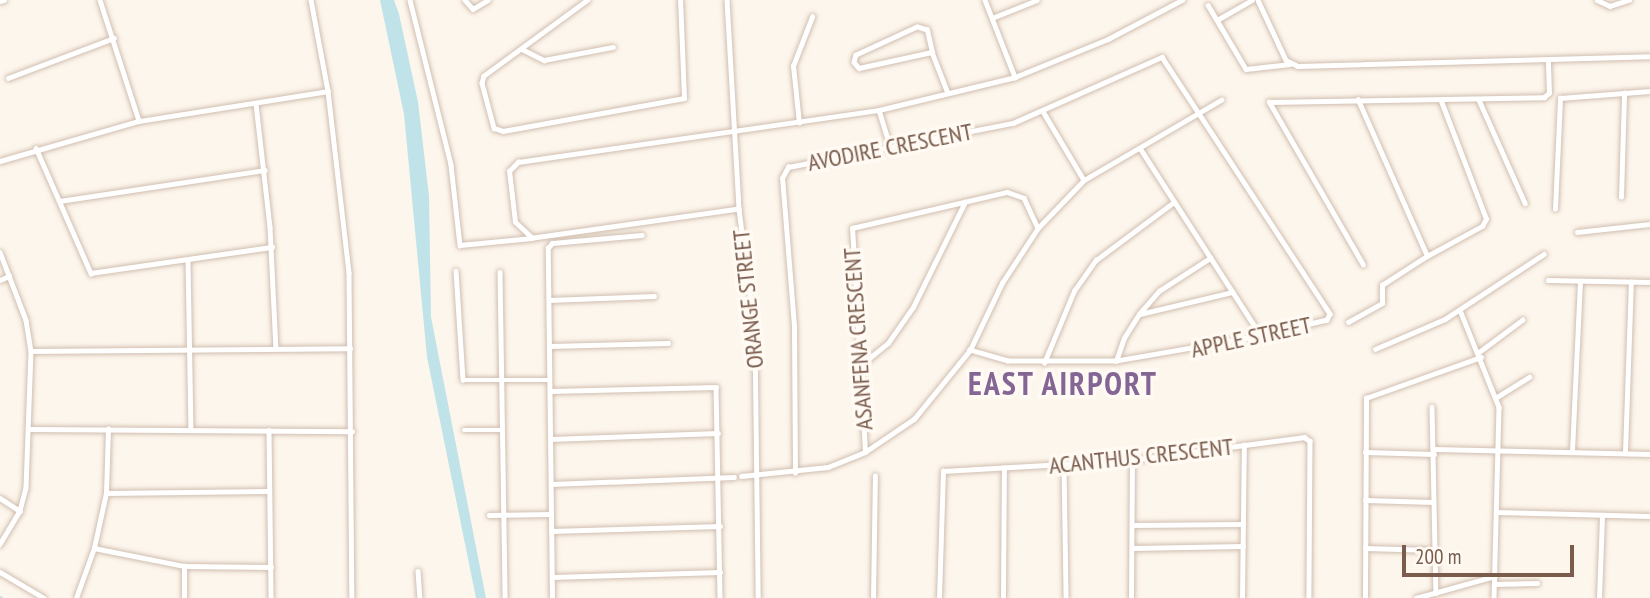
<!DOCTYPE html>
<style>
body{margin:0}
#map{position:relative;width:1650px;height:598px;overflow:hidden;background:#fdf6ec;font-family:"PT Sans Narrow",sans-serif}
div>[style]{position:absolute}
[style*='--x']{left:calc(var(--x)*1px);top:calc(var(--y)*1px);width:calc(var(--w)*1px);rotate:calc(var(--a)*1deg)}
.water>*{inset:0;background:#bfe3e8}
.stream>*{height:2px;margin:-1px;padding:0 1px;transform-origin:1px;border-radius:1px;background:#bfe3e8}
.roads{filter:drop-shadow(0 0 2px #d1beb0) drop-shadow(0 0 2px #d1beb0)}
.minor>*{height:4.5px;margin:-2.25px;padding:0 2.25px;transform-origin:2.25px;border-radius:2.25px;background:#fff}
span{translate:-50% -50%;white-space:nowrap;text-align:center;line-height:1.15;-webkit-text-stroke:7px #fffaf3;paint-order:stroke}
.street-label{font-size:24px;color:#7a5c4d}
.district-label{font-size:32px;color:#846695;font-weight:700;letter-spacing:2px}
.scale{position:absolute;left:1402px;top:545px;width:172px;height:32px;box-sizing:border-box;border:4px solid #7a5c4d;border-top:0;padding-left:9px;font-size:21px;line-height:24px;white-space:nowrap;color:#7a5c4d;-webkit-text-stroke:5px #fffaf3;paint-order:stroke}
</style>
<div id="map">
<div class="water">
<div style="clip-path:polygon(380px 0,394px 0,399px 14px,418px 102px,429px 196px,431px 317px,486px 598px,476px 598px,427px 357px,404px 114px)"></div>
</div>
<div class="stream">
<div style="--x:0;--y:597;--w:2;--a:27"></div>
</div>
<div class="roads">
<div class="minor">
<div style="--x:100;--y:0;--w:127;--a:72.1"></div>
<div style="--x:311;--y:0;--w:93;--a:79.4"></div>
<div style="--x:328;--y:91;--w:183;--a:83.4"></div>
<div style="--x:349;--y:273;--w:325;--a:89.5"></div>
<div style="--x:410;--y:0;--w:170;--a:76"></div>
<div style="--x:451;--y:165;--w:81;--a:83.6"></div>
<div style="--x:460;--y:245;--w:72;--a:-5.6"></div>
<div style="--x:465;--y:0;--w:12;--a:48"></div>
<div style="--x:473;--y:9;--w:17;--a:-31"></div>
<div style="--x:588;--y:0;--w:129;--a:143.8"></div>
<div style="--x:484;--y:76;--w:7;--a:106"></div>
<div style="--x:482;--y:83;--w:47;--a:75.1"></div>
<div style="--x:494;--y:128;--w:9;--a:18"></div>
<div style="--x:503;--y:131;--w:184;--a:-10.3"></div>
<div style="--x:684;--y:98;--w:98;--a:-92.3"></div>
<div style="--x:727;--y:0;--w:209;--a:86.7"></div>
<div style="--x:739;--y:209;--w:126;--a:82.7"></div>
<div style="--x:755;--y:334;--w:264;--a:89.3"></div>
<div style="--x:985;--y:0;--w:83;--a:68.7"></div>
<div style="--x:1258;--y:0;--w:66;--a:65"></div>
<div style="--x:1286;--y:60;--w:13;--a:27"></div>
<div style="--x:1298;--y:66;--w:352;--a:-1.6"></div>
<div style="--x:1597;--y:0;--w:14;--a:25"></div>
<div style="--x:1610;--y:6;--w:20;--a:-18"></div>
<div style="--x:0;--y:1;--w:4;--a:-14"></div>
<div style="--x:1208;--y:5;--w:74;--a:59.3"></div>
<div style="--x:1246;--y:69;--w:44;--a:-6.5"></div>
<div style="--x:992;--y:18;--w:48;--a:-21.8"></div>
<div style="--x:1217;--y:20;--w:40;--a:-29.7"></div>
<div style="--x:522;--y:49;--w:25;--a:27"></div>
<div style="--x:544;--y:60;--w:70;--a:-10.7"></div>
<div style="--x:932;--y:52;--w:23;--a:-103"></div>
<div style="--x:927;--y:30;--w:10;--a:-163"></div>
<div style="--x:917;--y:27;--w:67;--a:155.3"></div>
<div style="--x:856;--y:55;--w:7;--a:106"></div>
<div style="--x:854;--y:62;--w:8;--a:50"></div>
<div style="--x:859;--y:68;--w:75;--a:-12.4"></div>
<div style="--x:932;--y:52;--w:44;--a:68.7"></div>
<div style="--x:8;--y:78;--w:113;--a:-20.7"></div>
<div style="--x:1479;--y:100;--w:113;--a:65.9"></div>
<div style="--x:256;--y:104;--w:124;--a:83.5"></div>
<div style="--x:270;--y:227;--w:121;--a:87.2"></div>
<div style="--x:879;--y:110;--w:41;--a:72.9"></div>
<div style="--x:1044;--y:113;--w:78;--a:59.2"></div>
<div style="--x:799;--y:123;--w:57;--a:-96"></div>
<div style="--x:793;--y:66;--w:53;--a:-68.8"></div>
<div style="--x:36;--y:148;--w:137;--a:66.3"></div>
<div style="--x:91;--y:273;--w:183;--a:-8.2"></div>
<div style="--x:1140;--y:148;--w:224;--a:57.2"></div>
<div style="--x:0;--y:161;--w:145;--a:-16.1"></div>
<div style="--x:139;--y:121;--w:191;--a:-9"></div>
<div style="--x:1621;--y:197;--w:104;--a:-88.3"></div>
<div style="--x:60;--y:201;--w:207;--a:-8.6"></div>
<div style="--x:739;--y:209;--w:209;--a:172"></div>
<div style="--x:532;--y:238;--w:23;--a:-137"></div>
<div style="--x:515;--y:222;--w:51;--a:-96.7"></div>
<div style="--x:509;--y:171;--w:13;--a:-45"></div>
<div style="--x:518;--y:162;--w:365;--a:-8.2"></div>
<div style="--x:879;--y:110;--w:140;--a:-13.6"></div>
<div style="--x:1015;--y:77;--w:100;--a:-22.2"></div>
<div style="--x:1108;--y:39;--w:84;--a:-27.8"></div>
<div style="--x:1555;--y:209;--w:111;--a:-87.4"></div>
<div style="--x:1560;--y:98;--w:90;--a:-4.4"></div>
<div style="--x:1577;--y:232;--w:73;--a:-6.3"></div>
<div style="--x:0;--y:252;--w:73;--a:69.1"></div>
<div style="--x:26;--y:320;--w:31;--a:81"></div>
<div style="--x:31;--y:351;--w:137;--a:92.1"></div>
<div style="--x:26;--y:488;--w:24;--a:105"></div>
<div style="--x:20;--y:511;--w:39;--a:121"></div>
<div style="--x:1427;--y:256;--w:63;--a:-28.6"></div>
<div style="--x:1482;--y:226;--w:8;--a:-60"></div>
<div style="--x:1486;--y:219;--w:126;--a:-110.9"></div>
<div style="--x:188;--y:260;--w:169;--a:89"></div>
<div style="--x:1363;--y:265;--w:188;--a:-120"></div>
<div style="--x:1269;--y:102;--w:275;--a:-1"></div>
<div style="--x:1544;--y:97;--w:6;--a:-39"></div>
<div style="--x:1549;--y:93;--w:32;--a:-92"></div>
<div style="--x:456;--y:271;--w:109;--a:86.3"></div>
<div style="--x:463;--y:380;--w:87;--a:0"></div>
<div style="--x:500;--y:272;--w:326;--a:89.1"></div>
<div style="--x:0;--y:280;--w:10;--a:-24"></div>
<div style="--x:1548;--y:280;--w:102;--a:1.1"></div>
<div style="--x:549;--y:300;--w:105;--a:-2.2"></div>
<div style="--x:1460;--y:310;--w:105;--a:68.1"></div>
<div style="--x:1499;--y:407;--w:191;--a:91.5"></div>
<div style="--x:1140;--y:314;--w:95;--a:-13.4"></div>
<div style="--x:1348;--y:322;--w:39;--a:-29"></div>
<div style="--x:1382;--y:303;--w:18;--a:-90"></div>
<div style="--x:1382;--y:285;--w:54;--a:-32.8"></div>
<div style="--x:1427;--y:256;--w:171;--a:-113.9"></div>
<div style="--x:549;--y:346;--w:119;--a:-1.4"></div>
<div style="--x:1375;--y:349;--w:76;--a:-23.2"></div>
<div style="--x:1445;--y:319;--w:118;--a:-33.3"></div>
<div style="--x:31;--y:351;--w:319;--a:-0.5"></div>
<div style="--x:1479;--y:352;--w:54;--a:-36.7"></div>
<div style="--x:1116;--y:361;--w:24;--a:-71"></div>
<div style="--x:1124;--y:338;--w:28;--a:-58"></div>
<div style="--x:1139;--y:314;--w:30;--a:-49"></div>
<div style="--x:1159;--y:291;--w:61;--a:-32.9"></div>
<div style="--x:1044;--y:363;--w:78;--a:-67.4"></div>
<div style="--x:1074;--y:291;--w:38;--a:-55"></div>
<div style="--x:1096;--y:260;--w:97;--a:-36.6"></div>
<div style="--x:862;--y:364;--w:33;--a:-39"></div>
<div style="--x:888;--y:343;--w:44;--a:-55.2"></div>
<div style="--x:913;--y:307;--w:117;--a:-63.7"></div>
<div style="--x:550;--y:391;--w:166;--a:-1.4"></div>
<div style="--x:716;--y:387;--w:211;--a:88.9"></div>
<div style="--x:1497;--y:397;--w:38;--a:-32"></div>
<div style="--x:1432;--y:407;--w:186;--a:88.8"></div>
<div style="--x:30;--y:429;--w:322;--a:0.4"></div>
<div style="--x:269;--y:430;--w:168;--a:89.3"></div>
<div style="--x:464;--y:430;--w:38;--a:0"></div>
<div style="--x:550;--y:439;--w:168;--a:-2"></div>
<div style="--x:1435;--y:449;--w:215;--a:1.3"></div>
<div style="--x:1572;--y:451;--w:170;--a:-87.3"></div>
<div style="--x:865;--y:452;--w:224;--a:-93.3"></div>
<div style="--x:852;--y:228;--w:159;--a:-13.1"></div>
<div style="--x:1007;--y:192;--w:18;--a:19"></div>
<div style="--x:1024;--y:198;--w:33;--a:65"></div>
<div style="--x:1365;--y:452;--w:69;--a:1.7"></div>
<div style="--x:1625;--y:452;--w:170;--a:-88"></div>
<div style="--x:1064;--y:465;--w:133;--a:89.1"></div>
<div style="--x:795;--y:473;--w:147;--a:-90.4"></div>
<div style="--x:794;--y:326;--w:148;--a:-94.6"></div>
<div style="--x:782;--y:178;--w:13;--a:-61"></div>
<div style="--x:788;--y:167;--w:229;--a:-11.1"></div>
<div style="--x:1013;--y:123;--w:163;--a:-23.9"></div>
<div style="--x:1162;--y:57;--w:307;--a:56.8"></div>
<div style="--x:1330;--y:314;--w:7;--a:117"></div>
<div style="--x:1327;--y:320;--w:68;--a:166.4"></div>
<div style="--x:1261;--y:336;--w:147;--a:170.2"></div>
<div style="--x:1116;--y:361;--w:108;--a:180"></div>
<div style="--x:1008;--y:361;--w:40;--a:-164"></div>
<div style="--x:741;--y:476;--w:87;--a:-5.9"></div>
<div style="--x:828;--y:467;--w:40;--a:-22"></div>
<div style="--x:865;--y:452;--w:59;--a:-34"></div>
<div style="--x:914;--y:419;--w:89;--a:-50.9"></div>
<div style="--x:970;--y:350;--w:74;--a:-64.5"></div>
<div style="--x:1002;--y:283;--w:66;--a:-56.8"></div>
<div style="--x:1038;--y:228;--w:66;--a:-46.2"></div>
<div style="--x:1084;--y:180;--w:159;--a:-30.3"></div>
<div style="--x:551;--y:484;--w:183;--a:-2.2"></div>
<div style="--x:106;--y:493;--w:163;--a:-0.7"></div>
<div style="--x:0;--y:498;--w:24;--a:33"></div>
<div style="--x:1365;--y:500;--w:68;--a:1.7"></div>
<div style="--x:1497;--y:512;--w:153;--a:1.5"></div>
<div style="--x:489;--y:515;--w:62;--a:-0.9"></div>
<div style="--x:1132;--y:525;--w:111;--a:-0.5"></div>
<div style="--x:551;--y:531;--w:169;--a:-1.7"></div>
<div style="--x:94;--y:548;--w:92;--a:11.3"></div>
<div style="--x:184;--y:566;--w:87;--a:0.7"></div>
<div style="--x:1132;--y:548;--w:111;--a:-1"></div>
<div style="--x:1365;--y:548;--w:68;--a:1.7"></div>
<div style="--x:418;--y:571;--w:27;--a:86"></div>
<div style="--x:0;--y:572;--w:51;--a:30.6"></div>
<div style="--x:552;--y:577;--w:168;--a:-1.7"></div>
<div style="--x:1495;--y:584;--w:42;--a:-1.4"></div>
<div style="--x:76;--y:598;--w:53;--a:-70.2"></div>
<div style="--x:94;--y:548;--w:56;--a:-77.7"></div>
<div style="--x:106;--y:493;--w:64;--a:-88.2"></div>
<div style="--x:184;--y:598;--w:32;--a:-90"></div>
<div style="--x:552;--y:598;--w:350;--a:-90.7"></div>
<div style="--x:548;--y:248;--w:6;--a:-51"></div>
<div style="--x:552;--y:243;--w:90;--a:-5.1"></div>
<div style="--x:873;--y:598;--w:122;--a:-89.1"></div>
<div style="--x:939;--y:598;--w:127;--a:-88.2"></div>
<div style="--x:943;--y:471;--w:189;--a:-3.3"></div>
<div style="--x:1132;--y:460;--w:174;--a:-7.6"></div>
<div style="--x:1304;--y:437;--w:7;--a:34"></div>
<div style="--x:1310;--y:441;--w:157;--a:90.4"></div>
<div style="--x:1003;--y:598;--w:130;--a:-89.6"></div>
<div style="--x:1131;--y:598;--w:138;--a:-89.6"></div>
<div style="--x:1242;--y:598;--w:153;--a:-89.3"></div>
<div style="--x:1365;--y:598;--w:200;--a:-89.7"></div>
<div style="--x:1366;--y:398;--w:122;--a:-19.6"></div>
<div style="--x:1416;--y:598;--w:82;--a:-15.6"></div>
<div style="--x:1599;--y:598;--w:82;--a:-87.9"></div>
</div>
</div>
<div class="street-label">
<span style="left:890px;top:147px;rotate:-11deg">AVODIRE CRESCENT</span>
<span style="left:748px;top:299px;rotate:-96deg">ORANGE STREET</span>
<span style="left:1251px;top:337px;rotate:-12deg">APPLE STREET</span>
<span style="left:858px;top:339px;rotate:-94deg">ASANFENA CRESCENT</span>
<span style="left:1141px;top:456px;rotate:-6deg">ACANTHUS CRESCENT</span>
</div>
<div class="district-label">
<span style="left:1063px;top:383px">EAST AIRPORT</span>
</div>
<div class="scale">200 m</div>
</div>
